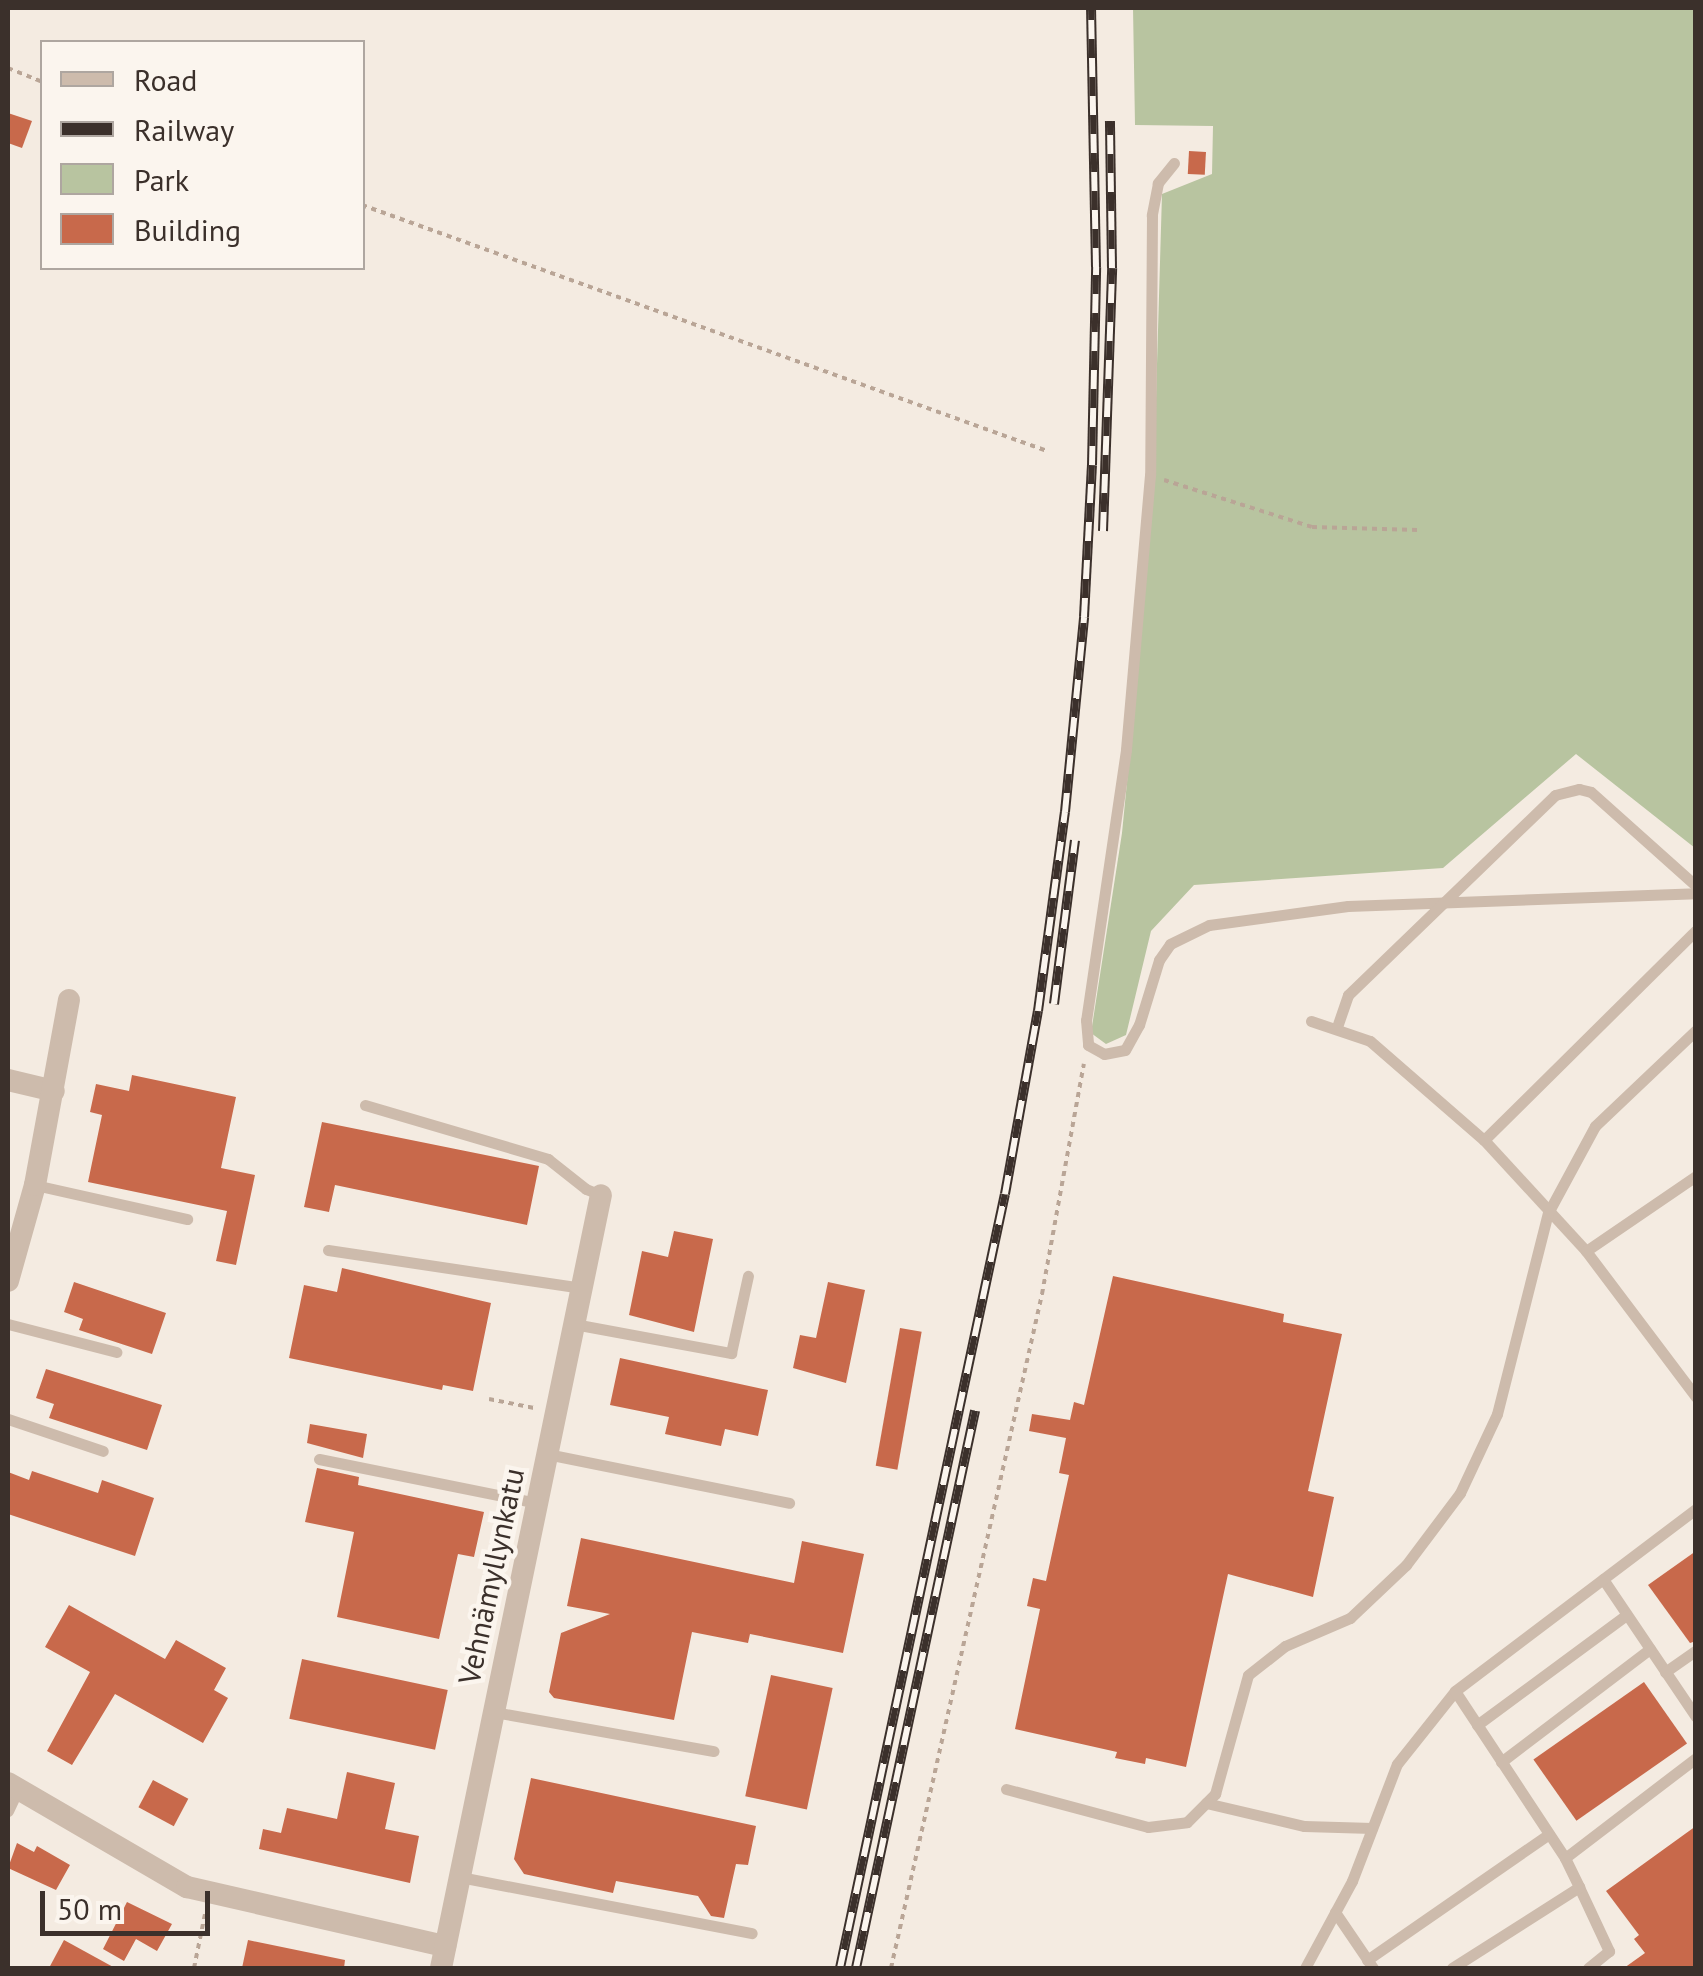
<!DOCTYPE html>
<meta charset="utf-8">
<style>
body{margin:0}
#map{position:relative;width:1703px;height:1976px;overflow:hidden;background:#f4ebe1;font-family:"PT Sans",sans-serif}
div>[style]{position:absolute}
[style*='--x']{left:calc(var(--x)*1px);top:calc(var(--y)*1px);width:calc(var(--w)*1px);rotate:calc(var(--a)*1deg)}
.green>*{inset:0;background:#b8c4a0}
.building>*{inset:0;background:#c8694b;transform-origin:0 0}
.path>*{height:4px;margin-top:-2px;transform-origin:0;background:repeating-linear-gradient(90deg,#b9a596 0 5px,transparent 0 10px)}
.lane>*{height:11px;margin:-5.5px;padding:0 5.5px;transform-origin:5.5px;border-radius:5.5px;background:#cdbbac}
.street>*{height:22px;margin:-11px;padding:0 11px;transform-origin:11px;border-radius:11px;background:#cdbbac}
.rail>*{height:10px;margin-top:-5px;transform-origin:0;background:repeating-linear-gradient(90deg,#fbf5ee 0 19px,#3b302b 0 38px);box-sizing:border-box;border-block:2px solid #3b302b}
span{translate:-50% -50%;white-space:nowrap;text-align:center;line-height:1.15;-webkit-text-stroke:9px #fbf5ee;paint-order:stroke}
.street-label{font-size:30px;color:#3b302b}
.frame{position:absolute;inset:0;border:10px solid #3b302b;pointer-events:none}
.legend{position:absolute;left:40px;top:40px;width:325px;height:230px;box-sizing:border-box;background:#fbf5ee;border:2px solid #aea6a0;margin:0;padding:12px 18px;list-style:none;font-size:30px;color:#3b302b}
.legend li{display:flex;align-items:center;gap:20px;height:50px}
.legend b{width:50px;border:2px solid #aea6a0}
.scale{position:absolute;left:40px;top:1891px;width:170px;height:45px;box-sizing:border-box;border:5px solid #3b302b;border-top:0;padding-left:12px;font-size:30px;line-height:35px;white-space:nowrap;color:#3b302b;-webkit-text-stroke:8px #fbf5ee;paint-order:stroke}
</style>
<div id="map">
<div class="green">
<div style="clip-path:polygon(1133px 8px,1695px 8px,1695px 848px,1576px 754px,1443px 868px,1194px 885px,1151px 931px,1126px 1035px,1106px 1044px,1091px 1033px,1122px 833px,1139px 660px,1156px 398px,1162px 194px,1212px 174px,1213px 126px,1135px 125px)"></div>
</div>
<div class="building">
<div style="clip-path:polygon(8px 113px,32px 121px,22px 148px,8px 143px)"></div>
<div style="left:1189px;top:151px;width:17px;height:23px;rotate:3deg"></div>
<div style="clip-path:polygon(132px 1075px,236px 1097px,221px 1168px,255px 1175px,236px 1265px,216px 1261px,227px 1211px,88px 1182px,102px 1115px,90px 1112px,96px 1084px,129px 1091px)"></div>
<div style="clip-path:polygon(322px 1122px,539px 1166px,527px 1225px,335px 1185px,329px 1212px,304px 1207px)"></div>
<div style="clip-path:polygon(674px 1231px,713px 1239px,694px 1332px,629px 1315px,642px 1251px,668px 1257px)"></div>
<div style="clip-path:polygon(342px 1268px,491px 1303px,473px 1391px,443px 1385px,442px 1390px,289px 1358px,304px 1285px,337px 1292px)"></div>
<div style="clip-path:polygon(1113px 1276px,1284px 1314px,1283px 1322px,1342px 1334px,1308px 1491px,1334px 1497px,1313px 1597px,1228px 1574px,1186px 1767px,1146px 1758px,1145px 1764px,1115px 1758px,1117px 1752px,1015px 1729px,1040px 1609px,1027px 1606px,1033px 1578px,1046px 1581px,1069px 1475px,1059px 1473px,1066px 1438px,1029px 1431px,1032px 1414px,1070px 1420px,1074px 1402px,1084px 1405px)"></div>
<div style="clip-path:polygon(74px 1282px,166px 1313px,152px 1354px,79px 1330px,83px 1319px,64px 1312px)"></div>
<div style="clip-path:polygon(828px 1282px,865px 1290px,846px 1383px,793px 1368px,800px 1335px,816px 1338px)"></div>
<div style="left:900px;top:1328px;width:22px;height:140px;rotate:10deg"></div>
<div style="clip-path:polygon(620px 1358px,768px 1390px,758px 1436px,725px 1429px,721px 1446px,665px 1434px,669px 1417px,610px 1405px)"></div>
<div style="clip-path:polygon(46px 1369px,162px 1405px,147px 1450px,49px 1418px,54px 1404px,36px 1398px)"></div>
<div style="clip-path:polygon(310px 1424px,367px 1434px,363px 1458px,307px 1443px)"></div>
<div style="clip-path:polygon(317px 1468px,359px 1477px,358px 1485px,484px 1512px,474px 1557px,458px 1554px,439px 1639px,337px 1617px,354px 1532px,305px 1522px)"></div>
<div style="clip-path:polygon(32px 1471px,98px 1493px,102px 1480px,154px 1498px,135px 1556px,8px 1514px,8px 1472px,29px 1480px)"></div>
<div style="clip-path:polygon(581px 1538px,794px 1583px,802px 1541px,864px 1554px,843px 1653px,750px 1634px,748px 1643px,692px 1632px,674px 1720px,554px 1698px,549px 1692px,561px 1633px,610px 1614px,567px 1606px)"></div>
<div style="clip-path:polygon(1696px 1551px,1696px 1641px,1690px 1643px,1648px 1585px)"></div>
<div style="clip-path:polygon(69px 1605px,165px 1659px,176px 1640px,226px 1668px,214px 1690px,228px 1698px,203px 1743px,115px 1694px,72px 1765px,47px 1751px,90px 1672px,45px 1647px)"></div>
<div style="left:302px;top:1659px;width:149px;height:61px;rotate:12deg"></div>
<div style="left:771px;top:1675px;width:63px;height:124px;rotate:12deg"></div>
<div style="left:1644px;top:1682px;width:75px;height:135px;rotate:55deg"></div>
<div style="clip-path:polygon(347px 1772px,395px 1783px,385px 1829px,419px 1836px,410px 1883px,259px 1849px,263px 1829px,281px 1833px,287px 1808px,337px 1819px)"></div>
<div style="clip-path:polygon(531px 1778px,756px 1826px,748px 1865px,736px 1864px,724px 1918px,711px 1916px,698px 1896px,616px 1881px,613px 1893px,524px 1874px,514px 1859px)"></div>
<div style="left:153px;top:1780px;width:40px;height:31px;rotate:28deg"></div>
<div style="clip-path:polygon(1696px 1826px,1696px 1968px,1624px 1968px,1645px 1953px,1634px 1939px,1639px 1935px,1606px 1891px)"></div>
<div style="clip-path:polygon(17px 1843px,34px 1852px,37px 1846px,70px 1865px,56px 1890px,8px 1868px)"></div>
<div style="clip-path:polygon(127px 1902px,172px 1924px,157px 1951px,136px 1939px,124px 1961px,103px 1949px)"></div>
<div style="clip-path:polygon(64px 1940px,115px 1968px,49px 1968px)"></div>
<div style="clip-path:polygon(248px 1940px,345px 1960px,344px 1968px,242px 1968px)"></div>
</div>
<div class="path">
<div style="--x:8;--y:68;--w:37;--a:22"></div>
<div style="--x:362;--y:205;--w:728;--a:19.75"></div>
<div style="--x:1164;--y:480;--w:155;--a:17.6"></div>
<div style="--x:1312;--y:527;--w:106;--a:1.6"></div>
<div style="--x:489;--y:1399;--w:46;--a:11.3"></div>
<div style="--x:194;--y:1968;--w:55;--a:-78.5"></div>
<div style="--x:891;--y:1968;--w:691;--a:-77.37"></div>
<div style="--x:1042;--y:1294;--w:234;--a:-79.7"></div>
</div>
<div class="lane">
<div style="--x:1174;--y:163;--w:26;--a:129"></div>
<div style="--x:1158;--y:183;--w:33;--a:101"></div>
<div style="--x:1152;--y:215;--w:260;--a:90.4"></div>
<div style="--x:1150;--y:475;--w:276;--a:95"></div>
<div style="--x:1126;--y:750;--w:273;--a:98.4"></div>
<div style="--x:1086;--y:1020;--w:25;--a:85"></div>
<div style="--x:1088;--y:1045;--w:18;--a:29"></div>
<div style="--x:1104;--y:1054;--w:21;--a:-11"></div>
<div style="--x:1125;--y:1050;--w:29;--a:-61"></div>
<div style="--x:1139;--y:1025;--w:68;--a:-72.9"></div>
<div style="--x:1159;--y:960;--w:19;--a:-55"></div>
<div style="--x:1170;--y:944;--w:43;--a:-26"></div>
<div style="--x:1209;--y:925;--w:140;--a:-7.8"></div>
<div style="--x:1348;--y:906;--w:348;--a:-2.1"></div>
<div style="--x:1311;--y:1021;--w:62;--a:18.7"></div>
<div style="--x:1370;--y:1041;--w:151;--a:41"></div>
<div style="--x:1484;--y:1140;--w:298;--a:-44.7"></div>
<div style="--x:1337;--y:1027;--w:34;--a:-71"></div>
<div style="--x:1348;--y:995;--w:288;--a:-44"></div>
<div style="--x:1555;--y:795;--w:25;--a:-14"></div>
<div style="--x:1579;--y:789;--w:12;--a:14"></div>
<div style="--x:1591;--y:792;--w:141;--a:41.8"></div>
<div style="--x:365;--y:1105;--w:191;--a:16.4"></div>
<div style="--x:548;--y:1159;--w:48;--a:38.3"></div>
<div style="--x:586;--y:1189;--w:16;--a:22"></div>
<div style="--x:1484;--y:1140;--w:151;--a:47.4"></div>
<div style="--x:1586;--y:1251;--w:183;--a:53"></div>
<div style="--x:35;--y:1185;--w:156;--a:12.6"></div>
<div style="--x:328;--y:1250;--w:257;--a:8.5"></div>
<div style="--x:1586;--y:1251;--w:133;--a:-34.3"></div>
<div style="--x:8;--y:1324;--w:112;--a:14.5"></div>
<div style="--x:574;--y:1324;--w:160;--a:10.5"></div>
<div style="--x:731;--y:1353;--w:79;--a:-77.6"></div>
<div style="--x:8;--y:1419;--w:100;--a:18.6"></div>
<div style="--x:547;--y:1454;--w:247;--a:11.4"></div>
<div style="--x:319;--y:1459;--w:222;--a:11.4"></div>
<div style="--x:1603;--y:1579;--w:166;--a:56"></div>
<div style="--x:1665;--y:1672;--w:38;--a:-35"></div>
<div style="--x:1455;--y:1691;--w:302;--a:-37.1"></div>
<div style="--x:494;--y:1712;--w:223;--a:10.1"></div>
<div style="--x:1477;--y:1725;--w:185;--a:-36.4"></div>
<div style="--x:1501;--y:1762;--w:187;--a:-37.2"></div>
<div style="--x:1006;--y:1789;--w:147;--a:15"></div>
<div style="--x:1148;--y:1827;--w:39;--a:-7"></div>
<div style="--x:1187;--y:1822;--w:40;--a:-45"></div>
<div style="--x:1215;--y:1794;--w:123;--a:-74.5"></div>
<div style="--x:1248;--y:1675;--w:47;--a:-38.1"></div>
<div style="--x:1285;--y:1646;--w:71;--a:-23.3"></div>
<div style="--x:1350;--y:1618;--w:77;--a:-43.4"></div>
<div style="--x:1406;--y:1565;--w:90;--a:-53.1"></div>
<div style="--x:1460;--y:1493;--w:87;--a:-64.9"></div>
<div style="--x:1497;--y:1414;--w:207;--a:-75.8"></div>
<div style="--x:1548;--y:1213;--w:99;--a:-61.6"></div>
<div style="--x:1595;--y:1126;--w:139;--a:-43.5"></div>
<div style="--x:1206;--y:1803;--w:101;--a:13.2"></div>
<div style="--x:1304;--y:1826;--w:68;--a:1.7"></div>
<div style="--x:8;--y:1811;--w:23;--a:-65"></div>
<div style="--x:1565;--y:1858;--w:165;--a:-37.4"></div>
<div style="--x:460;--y:1877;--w:297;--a:10.9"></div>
<div style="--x:1335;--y:1912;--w:68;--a:55.8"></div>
<div style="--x:1367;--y:1960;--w:221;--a:-34.7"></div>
<div style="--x:1305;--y:1968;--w:99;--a:-61.6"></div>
<div style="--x:1352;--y:1881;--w:125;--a:-69"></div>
<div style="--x:1397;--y:1764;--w:93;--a:-51.5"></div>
<div style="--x:1455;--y:1691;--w:200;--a:56.6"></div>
<div style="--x:1565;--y:1858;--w:32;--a:64"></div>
<div style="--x:1579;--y:1887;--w:71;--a:64.9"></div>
<div style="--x:1609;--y:1951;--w:27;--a:141"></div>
<div style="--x:1452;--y:1968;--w:151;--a:-32.5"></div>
</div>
<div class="street">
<div style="--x:8;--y:1080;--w:47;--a:13.4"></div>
<div style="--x:8;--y:1281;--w:100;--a:-74.3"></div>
<div style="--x:35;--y:1185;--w:188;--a:-79.6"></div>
<div style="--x:8;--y:1783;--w:207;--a:30.2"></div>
<div style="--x:187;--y:1887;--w:265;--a:12.9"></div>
<div style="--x:441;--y:1968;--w:789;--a:-78.31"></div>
</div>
<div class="rail">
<div style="--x:1103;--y:531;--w:263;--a:-88"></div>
<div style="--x:1112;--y:268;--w:147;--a:-90.8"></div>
<div style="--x:1054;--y:1004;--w:165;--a:-82.7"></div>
<div style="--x:840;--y:1968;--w:791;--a:-77.97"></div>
<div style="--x:1005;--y:1194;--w:186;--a:-79.8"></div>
<div style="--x:1038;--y:1011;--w:201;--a:-82.3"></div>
<div style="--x:1065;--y:812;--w:196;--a:-84.4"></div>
<div style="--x:1084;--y:617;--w:152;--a:-87"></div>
<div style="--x:1092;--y:465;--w:198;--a:-88.8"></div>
<div style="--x:1096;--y:267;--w:259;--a:-91.1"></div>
<div style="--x:856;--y:1968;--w:570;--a:-77.94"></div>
</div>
<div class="street-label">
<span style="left:491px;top:1576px;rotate:-78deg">Vehnämyllynkatu</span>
</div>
<div class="frame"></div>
<ul class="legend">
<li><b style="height:12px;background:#cdbbac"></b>Road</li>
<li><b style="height:12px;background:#3b302b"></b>Railway</li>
<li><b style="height:28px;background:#b8c4a0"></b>Park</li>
<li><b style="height:28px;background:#c8694b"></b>Building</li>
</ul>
<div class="scale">50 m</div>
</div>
